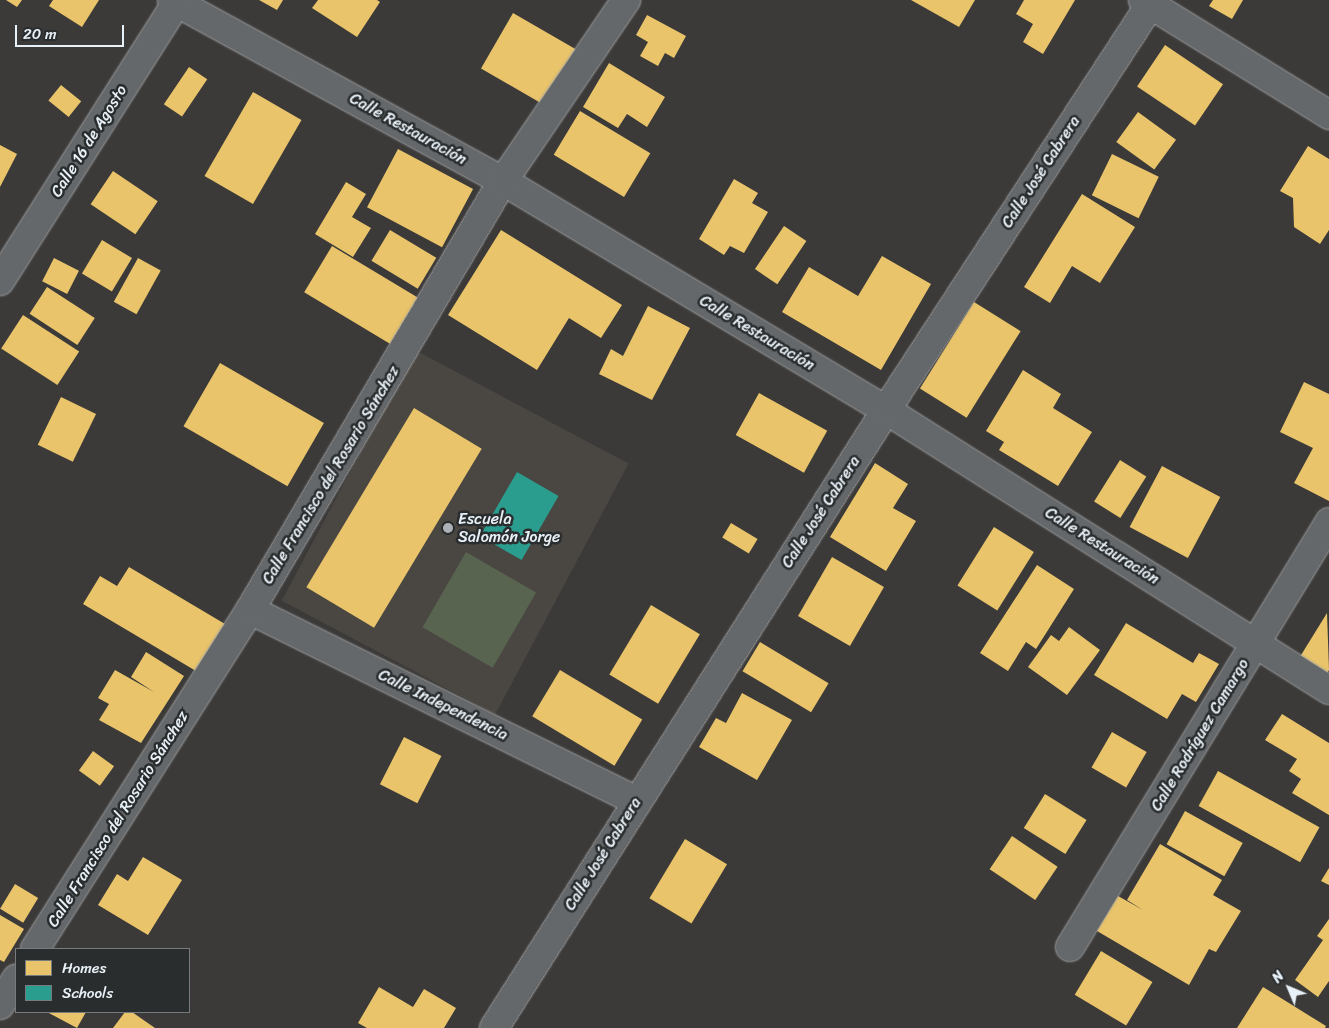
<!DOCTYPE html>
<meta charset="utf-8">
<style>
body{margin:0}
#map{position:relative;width:1329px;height:1028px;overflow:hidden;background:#3b3a39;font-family:Sriracha,sans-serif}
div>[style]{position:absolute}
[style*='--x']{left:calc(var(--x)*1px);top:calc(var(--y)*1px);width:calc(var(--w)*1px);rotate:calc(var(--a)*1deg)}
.built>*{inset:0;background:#4a4642;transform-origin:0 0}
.green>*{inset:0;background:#586450;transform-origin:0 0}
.homes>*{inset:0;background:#e9c46a;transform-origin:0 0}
.schools>*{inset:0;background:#2a9d8f;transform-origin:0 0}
.roads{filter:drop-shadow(0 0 1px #9d9e9f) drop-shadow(0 0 1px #9d9e9f)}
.street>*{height:28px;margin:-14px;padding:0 14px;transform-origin:14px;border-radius:14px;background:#65686b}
.dots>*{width:14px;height:14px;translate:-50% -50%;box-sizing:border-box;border:2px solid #2a2d2e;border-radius:50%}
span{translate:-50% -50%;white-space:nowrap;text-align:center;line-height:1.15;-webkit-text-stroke:5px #2a2d2e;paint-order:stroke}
.street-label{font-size:16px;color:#e8f1f8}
.poi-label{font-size:16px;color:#e8f1f8}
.left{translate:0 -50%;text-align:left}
.legend{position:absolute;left:15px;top:948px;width:175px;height:65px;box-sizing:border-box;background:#2a2d2e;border:1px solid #767b7f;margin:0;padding:6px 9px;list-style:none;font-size:15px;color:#e8f1f8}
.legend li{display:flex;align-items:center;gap:10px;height:25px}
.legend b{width:25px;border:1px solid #767b7f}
.north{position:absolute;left:1264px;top:963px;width:50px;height:50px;-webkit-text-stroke:4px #2a2d2e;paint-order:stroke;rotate:315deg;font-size:14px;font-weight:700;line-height:20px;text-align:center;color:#e8f1f8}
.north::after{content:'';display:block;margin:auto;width:18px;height:22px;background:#e8f1f8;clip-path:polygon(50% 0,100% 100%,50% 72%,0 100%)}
.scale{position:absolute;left:15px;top:25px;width:109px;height:22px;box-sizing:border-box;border:2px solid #e8f1f8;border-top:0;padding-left:6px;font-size:15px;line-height:18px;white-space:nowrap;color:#e8f1f8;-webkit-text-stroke:4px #2a2d2e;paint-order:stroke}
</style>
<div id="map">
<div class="built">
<div style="left:415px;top:350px;width:242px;height:284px;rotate:28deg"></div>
</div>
<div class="green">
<div style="left:466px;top:552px;width:81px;height:87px;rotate:30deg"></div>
</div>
<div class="homes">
<div style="clip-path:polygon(6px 0,22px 0,17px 7px)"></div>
<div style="clip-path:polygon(53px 0,99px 0,82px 27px,49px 6px)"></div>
<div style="clip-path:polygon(259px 0,283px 0,277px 10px)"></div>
<div style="clip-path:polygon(318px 0,377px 0,380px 2px,357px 37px,312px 8px)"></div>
<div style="clip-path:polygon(911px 0,975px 0,959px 27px)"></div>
<div style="clip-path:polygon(1024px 0,1075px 0,1043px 54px,1023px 42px,1033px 24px,1016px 14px)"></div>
<div style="clip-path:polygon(1213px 0,1243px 0,1232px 19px,1209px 6px)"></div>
<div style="left:513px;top:13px;width:72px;height:64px;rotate:30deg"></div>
<div style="clip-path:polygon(647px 15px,686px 36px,674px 58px,665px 53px,658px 66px,640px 56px,648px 42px,636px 35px)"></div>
<div style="left:1165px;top:45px;width:70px;height:50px;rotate:34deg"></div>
<div style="clip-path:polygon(609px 63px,665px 97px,647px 127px,627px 114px,618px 128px,583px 107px)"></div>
<div style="left:189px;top:67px;width:22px;height:45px;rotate:34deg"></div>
<div style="left:61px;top:85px;width:26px;height:20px;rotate:39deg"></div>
<div style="left:253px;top:92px;width:56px;height:97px;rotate:30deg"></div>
<div style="left:580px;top:111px;width:82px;height:51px;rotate:31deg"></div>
<div style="left:1138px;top:112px;width:47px;height:37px;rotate:36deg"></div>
<div style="clip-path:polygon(0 145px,17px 154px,0 187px)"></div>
<div style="clip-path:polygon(1308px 146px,1329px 159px,1329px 230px,1320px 244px,1294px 227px,1293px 198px,1280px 191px)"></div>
<div style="left:398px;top:149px;width:85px;height:66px;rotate:28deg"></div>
<div style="left:1112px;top:154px;width:52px;height:46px;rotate:26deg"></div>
<div style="left:113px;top:171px;width:54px;height:40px;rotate:34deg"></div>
<div style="clip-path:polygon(734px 179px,758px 193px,752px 203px,768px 212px,744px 253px,730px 246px,724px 255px,699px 239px)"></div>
<div style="clip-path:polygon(346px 182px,366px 194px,352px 217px,371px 228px,353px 257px,315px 234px)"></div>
<div style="clip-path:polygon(1082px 194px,1135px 227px,1100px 283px,1072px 266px,1050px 303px,1024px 287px)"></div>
<div style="left:784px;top:226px;width:27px;height:52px;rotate:34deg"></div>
<div style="left:390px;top:230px;width:54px;height:36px;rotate:31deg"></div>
<div style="clip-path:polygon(501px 230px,622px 305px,601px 338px,569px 318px,537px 370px,448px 315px)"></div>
<div style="left:102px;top:240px;width:35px;height:39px;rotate:31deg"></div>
<div style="left:332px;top:246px;width:100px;height:54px;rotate:31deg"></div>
<div style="clip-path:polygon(882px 256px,931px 284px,881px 370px,782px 312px,809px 267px,858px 296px)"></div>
<div style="left:54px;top:258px;width:28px;height:26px;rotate:27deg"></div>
<div style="left:138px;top:258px;width:26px;height:50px;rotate:29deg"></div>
<div style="left:47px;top:287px;width:57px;height:32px;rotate:33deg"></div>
<div style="left:974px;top:302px;width:55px;height:102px;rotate:32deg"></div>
<div style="clip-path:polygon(648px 306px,690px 328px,652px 400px,599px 374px,611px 349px,623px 356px)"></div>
<div style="left:23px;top:315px;width:67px;height:40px;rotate:33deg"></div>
<div style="left:220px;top:363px;width:120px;height:73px;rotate:30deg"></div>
<div style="clip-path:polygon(1023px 370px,1061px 394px,1053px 408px,1092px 432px,1058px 486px,999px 450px,1004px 442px,986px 431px)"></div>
<div style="clip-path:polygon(1304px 382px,1329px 394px,1329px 501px,1294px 483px,1313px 448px,1280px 432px)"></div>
<div style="left:759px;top:393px;width:78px;height:48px;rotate:29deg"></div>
<div style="left:61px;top:397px;width:39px;height:53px;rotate:26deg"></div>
<div style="left:414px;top:408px;width:79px;height:209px;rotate:31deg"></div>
<div style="left:1120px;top:460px;width:31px;height:49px;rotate:32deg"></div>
<div style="clip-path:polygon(875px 463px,908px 484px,893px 508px,916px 521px,886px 571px,830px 537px)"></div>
<div style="left:1162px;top:466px;width:66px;height:69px;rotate:28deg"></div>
<div style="left:731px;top:523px;width:31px;height:17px;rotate:31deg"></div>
<div style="left:994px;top:527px;width:47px;height:69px;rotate:32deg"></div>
<div style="left:832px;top:557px;width:60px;height:68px;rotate:30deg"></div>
<div style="clip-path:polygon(1037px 565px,1074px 589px,1036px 649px,1026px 642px,1008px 671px,980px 653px)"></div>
<div style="clip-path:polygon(129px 567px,225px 624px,196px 671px,83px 604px,100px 576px,117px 586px)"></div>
<div style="left:651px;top:605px;width:57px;height:81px;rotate:31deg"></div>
<div style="clip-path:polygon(1327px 613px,1329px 670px,1325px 677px,1298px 660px)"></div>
<div style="clip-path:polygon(1126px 623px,1193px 663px,1199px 653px,1219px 664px,1196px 702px,1182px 694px,1167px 719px,1094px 675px)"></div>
<div style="clip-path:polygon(1069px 627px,1100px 650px,1067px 695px,1028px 667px,1051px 635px,1059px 641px)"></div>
<div style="left:760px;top:642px;width:80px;height:34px;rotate:31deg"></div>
<div style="clip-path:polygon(146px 652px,184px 676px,141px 743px,99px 720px,109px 704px,98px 698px,115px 670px,154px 692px,131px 677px)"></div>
<div style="left:560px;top:670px;width:96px;height:54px;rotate:31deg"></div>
<div style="clip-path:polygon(742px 693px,792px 720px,757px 780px,699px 747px,716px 718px,726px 723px)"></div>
<div style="clip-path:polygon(1282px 714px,1329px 743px,1329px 815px,1292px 793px,1301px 779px,1289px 771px,1297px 759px,1265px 740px)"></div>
<div style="left:1112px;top:732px;width:40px;height:41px;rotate:30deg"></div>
<div style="left:404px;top:737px;width:42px;height:53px;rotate:27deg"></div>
<div style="left:93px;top:751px;width:26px;height:24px;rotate:36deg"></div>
<div style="left:1218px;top:771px;width:116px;height:40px;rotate:29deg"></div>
<div style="left:1045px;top:794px;width:49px;height:40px;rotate:32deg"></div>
<div style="left:1185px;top:811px;width:66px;height:38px;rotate:29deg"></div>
<div style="left:1012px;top:836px;width:55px;height:40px;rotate:34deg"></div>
<div style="left:685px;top:839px;width:49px;height:69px;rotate:31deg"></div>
<div style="clip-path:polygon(1160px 844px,1222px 880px,1213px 895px,1241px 911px,1216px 952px,1209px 949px,1189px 985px,1097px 931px,1118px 896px,1143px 910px,1127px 900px)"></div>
<div style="clip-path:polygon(143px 857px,182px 880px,148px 935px,98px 905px,117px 874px,128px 881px)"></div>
<div style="clip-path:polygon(1329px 868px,1329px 885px,1321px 881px)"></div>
<div style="left:15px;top:884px;width:27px;height:29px;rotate:31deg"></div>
<div style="clip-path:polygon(0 915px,24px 929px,4px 962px,0 960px)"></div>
<div style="clip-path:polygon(1329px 919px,1329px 981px,1318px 997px,1295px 980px,1323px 940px,1317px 936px)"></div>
<div style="left:1101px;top:951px;width:60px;height:51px;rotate:31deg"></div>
<div style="clip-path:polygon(379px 987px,413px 1007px,424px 989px,456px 1008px,444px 1028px,367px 1028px,358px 1023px)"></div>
<div style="clip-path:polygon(1263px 987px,1326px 1026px,1325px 1028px,1237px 1028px)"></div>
<div style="clip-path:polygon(47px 1012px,86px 1012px,77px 1028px)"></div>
<div style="clip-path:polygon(125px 1012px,132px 1012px,155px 1028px,113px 1028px)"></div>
</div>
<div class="schools">
<div style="left:517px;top:472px;width:48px;height:74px;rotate:30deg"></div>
</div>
<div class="roads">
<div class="street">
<div style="--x:172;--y:0;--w:377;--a:28.7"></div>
<div style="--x:503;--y:181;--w:446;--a:30.9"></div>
<div style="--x:886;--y:410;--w:524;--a:32.3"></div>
<div style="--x:1143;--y:0;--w:219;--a:31.7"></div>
<div style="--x:0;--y:281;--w:333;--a:-57.6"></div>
<div style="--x:250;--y:610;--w:431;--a:26.3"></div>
<div style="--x:1070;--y:947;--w:498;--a:-58.6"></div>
<div style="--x:35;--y:949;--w:401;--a:-57.6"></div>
<div style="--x:250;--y:610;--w:498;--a:-59.5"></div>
<div style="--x:503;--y:181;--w:219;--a:-55.8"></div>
<div style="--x:0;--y:1005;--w:31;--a:-58"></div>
<div style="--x:494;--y:1028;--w:732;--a:-57.61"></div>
<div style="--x:886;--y:410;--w:489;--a:-56.9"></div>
</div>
</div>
<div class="dots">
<div style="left:448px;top:528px;background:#abb1b5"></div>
</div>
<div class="street-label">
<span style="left:408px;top:129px;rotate:29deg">Calle Restauración</span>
<span style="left:89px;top:141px;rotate:-58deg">Calle 16 de Agosto</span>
<span style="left:1041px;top:172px;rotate:-57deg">Calle José Cabrera</span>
<span style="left:757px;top:333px;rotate:31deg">Calle Restauración</span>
<span style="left:331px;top:475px;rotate:-59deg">Calle Francisco del Rosario Sánchez</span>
<span style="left:821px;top:512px;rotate:-57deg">Calle José Cabrera</span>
<span style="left:1102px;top:546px;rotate:32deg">Calle Restauración</span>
<span style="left:443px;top:705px;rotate:26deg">Calle Independencia</span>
<span style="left:1200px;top:735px;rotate:-59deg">Calle Rodríguez Camargo</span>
<span style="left:118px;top:819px;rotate:-58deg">Calle Francisco del Rosario Sánchez</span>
<span style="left:603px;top:854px;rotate:-58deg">Calle José Cabrera</span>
</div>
<div class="poi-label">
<span class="left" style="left:458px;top:528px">Escuela<br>Salomón Jorge</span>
</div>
<ul class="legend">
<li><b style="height:14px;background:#e9c46a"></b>Homes</li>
<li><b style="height:14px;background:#2a9d8f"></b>Schools</li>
</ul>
<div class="north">N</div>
<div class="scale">20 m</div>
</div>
